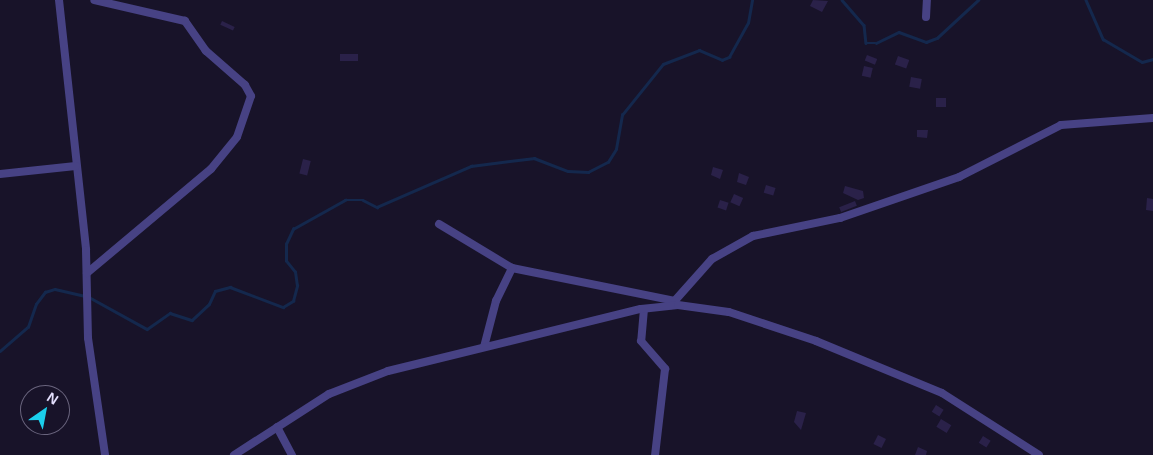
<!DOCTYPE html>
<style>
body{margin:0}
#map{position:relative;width:1153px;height:455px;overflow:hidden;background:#181329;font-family:Helvetica,sans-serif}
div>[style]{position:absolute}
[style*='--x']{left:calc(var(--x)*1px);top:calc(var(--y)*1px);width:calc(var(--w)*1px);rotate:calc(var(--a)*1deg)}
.stream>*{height:2.5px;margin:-1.25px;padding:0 1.25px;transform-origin:1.25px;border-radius:1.25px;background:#14284d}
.building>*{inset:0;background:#2a2149;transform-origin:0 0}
.minor>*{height:8px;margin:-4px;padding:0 4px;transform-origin:4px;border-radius:4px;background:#474284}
span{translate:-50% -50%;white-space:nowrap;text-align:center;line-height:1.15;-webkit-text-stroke:5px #181329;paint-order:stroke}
.north{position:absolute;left:20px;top:385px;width:50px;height:50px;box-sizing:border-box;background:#181329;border:1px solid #69647d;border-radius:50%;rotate:33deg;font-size:14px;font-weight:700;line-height:20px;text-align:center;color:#e3defc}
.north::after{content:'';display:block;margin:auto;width:18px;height:22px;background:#1bcfec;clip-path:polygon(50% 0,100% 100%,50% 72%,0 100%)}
</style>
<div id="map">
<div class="stream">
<div style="--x:842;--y:0;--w:33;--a:49"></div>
<div style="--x:864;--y:25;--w:18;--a:84"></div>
<div style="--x:866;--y:43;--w:10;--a:0"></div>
<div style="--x:876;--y:43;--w:25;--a:-26"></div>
<div style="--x:899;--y:32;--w:29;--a:20"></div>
<div style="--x:926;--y:42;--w:12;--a:-20"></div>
<div style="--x:937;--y:38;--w:56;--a:-42.8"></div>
<div style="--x:1086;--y:0;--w:43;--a:66.4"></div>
<div style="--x:1103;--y:39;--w:45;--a:30.5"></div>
<div style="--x:1142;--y:62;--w:11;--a:-15"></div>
<div style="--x:0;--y:351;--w:37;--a:-41"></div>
<div style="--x:28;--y:327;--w:24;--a:-71"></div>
<div style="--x:36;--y:304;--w:15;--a:-53"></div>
<div style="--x:45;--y:292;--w:10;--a:-17"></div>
<div style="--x:55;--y:289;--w:35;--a:13"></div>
<div style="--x:89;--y:297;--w:66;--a:28.9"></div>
<div style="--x:147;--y:329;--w:28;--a:-35"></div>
<div style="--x:170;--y:313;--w:23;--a:18"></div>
<div style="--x:192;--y:320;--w:23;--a:-43"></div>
<div style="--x:209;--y:304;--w:14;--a:-65"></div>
<div style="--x:215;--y:291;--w:16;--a:-15"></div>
<div style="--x:230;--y:287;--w:57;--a:20.7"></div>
<div style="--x:283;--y:307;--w:12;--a:-31"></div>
<div style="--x:293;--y:301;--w:16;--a:-75"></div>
<div style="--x:297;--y:286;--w:14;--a:-98"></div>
<div style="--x:295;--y:272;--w:14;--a:-129"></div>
<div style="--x:286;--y:261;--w:17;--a:-90"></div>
<div style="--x:286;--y:244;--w:17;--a:-65"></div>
<div style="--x:293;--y:229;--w:60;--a:-29.1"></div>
<div style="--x:345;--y:200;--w:18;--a:0"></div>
<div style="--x:363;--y:200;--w:16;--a:27"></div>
<div style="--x:377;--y:207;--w:103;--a:-23.6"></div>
<div style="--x:471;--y:166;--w:64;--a:-7.2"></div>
<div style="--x:534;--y:158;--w:36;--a:21"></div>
<div style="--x:568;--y:171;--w:20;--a:3"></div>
<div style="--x:588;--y:172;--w:22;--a:-27"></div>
<div style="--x:608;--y:162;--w:15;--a:-58"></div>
<div style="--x:616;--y:149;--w:35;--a:-80"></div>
<div style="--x:622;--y:115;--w:65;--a:-51.2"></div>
<div style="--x:663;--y:64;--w:39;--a:-21"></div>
<div style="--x:699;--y:50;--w:25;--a:23"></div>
<div style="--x:722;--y:60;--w:8;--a:-23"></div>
<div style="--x:729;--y:57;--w:39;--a:-61"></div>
<div style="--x:748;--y:23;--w:23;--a:-80"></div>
</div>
<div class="building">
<div style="clip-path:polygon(813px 0,828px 1px,822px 12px,810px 6px)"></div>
<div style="left:222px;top:21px;width:14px;height:4px;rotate:25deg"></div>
<div style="left:340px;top:54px;width:18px;height:7px"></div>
<div style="left:867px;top:55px;width:11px;height:6px;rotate:22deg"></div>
<div style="left:898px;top:56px;width:12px;height:9px;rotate:20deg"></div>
<div style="left:864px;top:66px;width:9px;height:10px;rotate:13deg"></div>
<div style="left:911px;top:77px;width:11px;height:10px;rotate:10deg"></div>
<div style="left:936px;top:98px;width:10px;height:9px"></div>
<div style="clip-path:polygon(917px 130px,928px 130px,927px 138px,917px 137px)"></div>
<div style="left:303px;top:159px;width:8px;height:15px;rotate:14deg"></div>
<div style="clip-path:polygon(713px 167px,723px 170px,720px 179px,711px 175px)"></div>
<div style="clip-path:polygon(739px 173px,749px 177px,746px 185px,737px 182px)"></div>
<div style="left:766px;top:185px;width:10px;height:8px;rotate:17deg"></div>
<div style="clip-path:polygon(845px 186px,863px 191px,864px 198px,858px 200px,843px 193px)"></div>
<div style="left:734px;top:194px;width:10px;height:9px;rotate:24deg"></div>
<div style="clip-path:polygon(1147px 198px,1153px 199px,1153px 211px,1146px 210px)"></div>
<div style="left:720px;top:200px;width:9px;height:8px;rotate:18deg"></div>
<div style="left:855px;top:201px;width:5px;height:17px;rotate:68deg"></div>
<div style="left:936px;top:405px;width:9px;height:8px;rotate:32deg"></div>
<div style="clip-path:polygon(797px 411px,806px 413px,801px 430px,794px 422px)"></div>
<div style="left:941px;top:419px;width:12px;height:9px;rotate:31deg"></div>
<div style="left:878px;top:435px;width:9px;height:10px;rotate:27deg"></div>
<div style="left:983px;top:436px;width:9px;height:8px;rotate:32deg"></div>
<div style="clip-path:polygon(918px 447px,927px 451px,926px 455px,915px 455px)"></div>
</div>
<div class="minor">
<div style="--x:59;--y:0;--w:251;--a:83.8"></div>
<div style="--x:86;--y:250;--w:88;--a:88.7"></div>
<div style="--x:88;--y:338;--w:118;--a:81.7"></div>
<div style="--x:926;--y:17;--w:17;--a:-87"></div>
<div style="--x:0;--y:174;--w:76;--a:-6"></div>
<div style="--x:439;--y:224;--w:85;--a:31.1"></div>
<div style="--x:512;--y:268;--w:166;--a:11.4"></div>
<div style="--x:87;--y:273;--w:162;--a:-40"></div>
<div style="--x:211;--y:169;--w:41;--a:-50.9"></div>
<div style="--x:237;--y:137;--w:43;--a:-71.1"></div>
<div style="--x:251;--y:96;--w:13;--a:-119"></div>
<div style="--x:245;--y:85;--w:52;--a:-138.9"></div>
<div style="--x:206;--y:51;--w:37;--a:-125"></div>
<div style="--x:185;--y:21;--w:93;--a:-167"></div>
<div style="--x:671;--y:305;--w:62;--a:-48.3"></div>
<div style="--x:712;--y:259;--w:47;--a:-29.3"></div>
<div style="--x:753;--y:236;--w:89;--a:-11.7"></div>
<div style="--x:840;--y:218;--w:126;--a:-19"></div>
<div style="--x:959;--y:177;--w:114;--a:-27"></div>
<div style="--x:1061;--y:125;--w:92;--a:-4.4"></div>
<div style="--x:644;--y:309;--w:32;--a:95"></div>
<div style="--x:641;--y:341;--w:37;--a:49"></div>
<div style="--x:665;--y:369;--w:87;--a:96.6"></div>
<div style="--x:484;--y:347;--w:48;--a:-75.4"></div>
<div style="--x:496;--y:301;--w:37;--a:-64"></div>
<div style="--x:277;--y:427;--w:32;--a:62"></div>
<div style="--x:234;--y:455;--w:113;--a:-32.7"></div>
<div style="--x:329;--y:394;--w:63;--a:-21.3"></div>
<div style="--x:388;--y:371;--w:260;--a:-13.8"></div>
<div style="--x:641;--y:309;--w:37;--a:-6"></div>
<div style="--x:678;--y:305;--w:51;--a:7.8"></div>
<div style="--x:729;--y:312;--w:92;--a:18.4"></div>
<div style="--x:816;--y:341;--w:136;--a:22.4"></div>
<div style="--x:942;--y:393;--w:115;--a:32.6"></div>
</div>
<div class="north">N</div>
</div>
